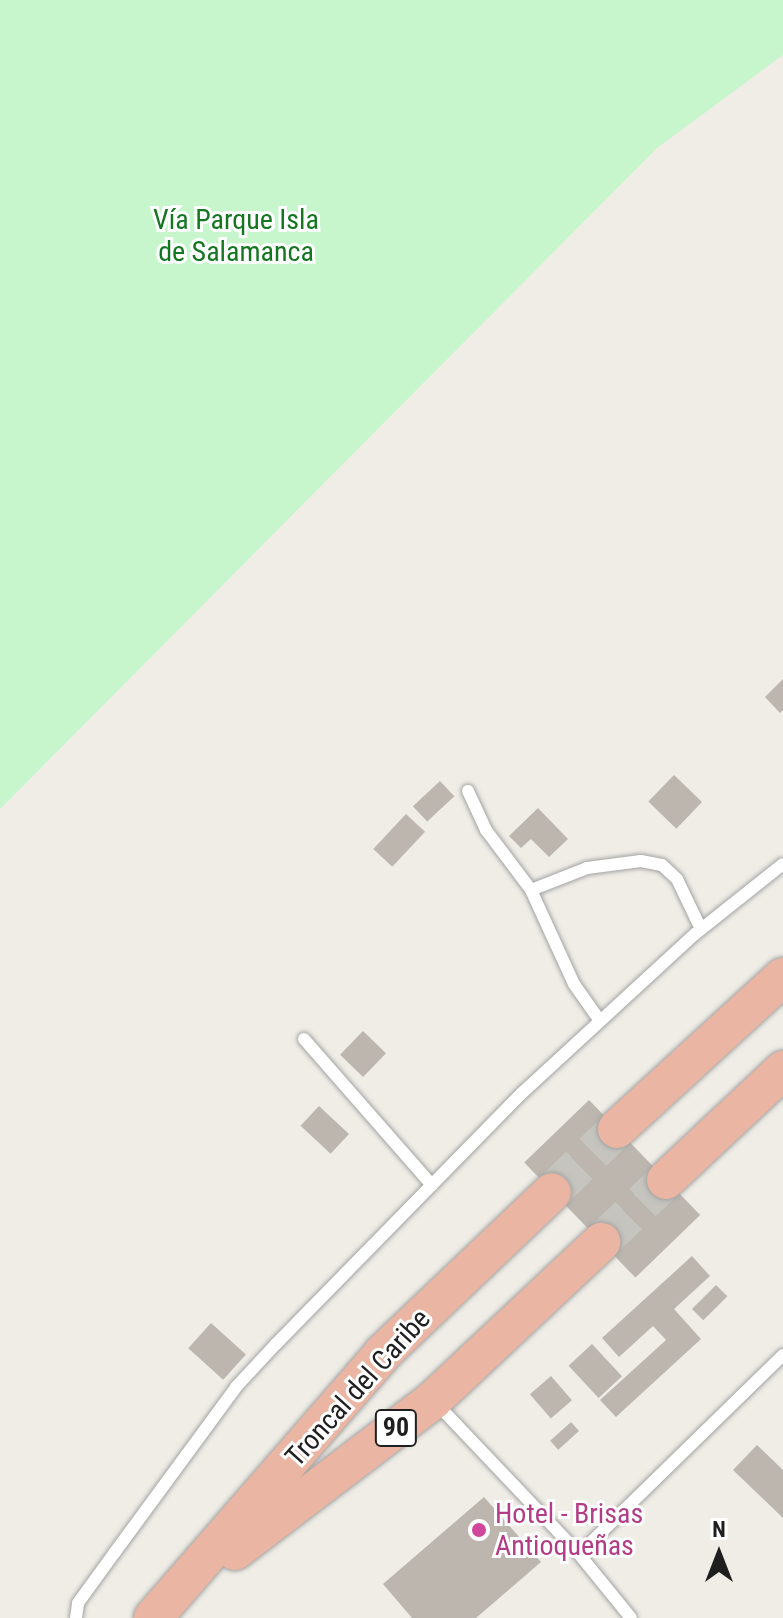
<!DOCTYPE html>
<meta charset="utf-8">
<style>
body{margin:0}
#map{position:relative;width:783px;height:1618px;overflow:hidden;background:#efede6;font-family:"Roboto Condensed",sans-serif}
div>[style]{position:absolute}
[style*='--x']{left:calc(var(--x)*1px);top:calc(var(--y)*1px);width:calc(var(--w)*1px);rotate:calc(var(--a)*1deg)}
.park>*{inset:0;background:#c7f6cd}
.building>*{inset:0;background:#bcb6af;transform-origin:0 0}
.trunk-tunnel>*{height:38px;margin-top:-19px;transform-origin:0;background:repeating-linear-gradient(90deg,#c5c4be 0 38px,transparent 0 57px)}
.roads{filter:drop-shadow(0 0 2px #a3a3a3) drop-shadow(0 0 2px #a3a3a3)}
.service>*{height:12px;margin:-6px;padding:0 6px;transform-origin:6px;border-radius:6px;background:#fff}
.trunk>*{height:38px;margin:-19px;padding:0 19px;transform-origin:19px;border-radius:19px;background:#eab5a2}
.dots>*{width:22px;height:22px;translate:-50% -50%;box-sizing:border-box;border:4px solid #fff;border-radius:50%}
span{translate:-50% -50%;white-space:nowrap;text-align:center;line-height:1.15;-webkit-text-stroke:6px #fff;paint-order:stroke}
.shield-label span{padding:2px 6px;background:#fff;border:2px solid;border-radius:6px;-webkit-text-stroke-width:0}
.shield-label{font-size:26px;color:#1f1f1f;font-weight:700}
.park-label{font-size:28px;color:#147621}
.street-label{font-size:28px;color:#1f1f1f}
.hotel-label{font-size:28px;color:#b23c85}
.left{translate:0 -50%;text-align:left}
.north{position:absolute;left:679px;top:1514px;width:80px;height:80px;-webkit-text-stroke:6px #fff;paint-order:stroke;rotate:0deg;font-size:22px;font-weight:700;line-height:32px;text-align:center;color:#1f1f1f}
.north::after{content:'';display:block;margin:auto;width:28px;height:36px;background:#1f1f1f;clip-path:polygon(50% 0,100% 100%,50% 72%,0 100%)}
</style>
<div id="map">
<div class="park">
<div style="clip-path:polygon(0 0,783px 0,783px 55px,657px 148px,0 809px)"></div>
</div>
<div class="building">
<div style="clip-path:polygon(783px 679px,783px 710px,780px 713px,765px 697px)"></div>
<div style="left:674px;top:775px;width:39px;height:37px;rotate:44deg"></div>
<div style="left:440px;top:781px;width:21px;height:37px;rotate:47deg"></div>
<div style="clip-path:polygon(538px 808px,568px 839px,549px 857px,531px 839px,521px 848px,509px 836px)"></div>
<div style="left:406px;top:814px;width:26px;height:48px;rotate:43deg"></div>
<div style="left:363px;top:1031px;width:32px;height:33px;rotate:44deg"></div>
<div style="left:589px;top:1100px;width:160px;height:90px;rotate:46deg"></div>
<div style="left:319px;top:1106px;width:41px;height:27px;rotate:43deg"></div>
<div style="clip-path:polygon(692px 1256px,710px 1276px,674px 1309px,701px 1339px,616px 1417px,600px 1400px,666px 1340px,653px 1326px,619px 1357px,602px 1338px)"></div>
<div style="left:716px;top:1285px;width:16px;height:34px;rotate:45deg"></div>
<div style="left:211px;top:1323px;width:47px;height:34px;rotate:42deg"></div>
<div style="left:592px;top:1344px;width:44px;height:32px;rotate:47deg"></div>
<div style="left:551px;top:1376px;width:32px;height:28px;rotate:49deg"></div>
<div style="left:571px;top:1422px;width:12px;height:28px;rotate:48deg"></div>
<div style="clip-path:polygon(757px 1445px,783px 1470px,783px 1518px,733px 1470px)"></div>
<div style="clip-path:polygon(484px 1497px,541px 1562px,476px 1618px,412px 1618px,383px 1584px)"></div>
</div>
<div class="trunk-tunnel">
<div style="--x:552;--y:1192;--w:91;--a:-44.1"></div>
<div style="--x:601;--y:1242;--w:90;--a:-43.6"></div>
</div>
<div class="roads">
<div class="service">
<div style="--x:468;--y:791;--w:43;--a:65.2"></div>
<div style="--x:486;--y:830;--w:75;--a:53.1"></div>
<div style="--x:531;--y:890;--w:103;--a:65.4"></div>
<div style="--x:574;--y:984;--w:45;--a:54.9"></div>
<div style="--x:531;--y:890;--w:60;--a:-21.4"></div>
<div style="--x:587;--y:868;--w:54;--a:-7.4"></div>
<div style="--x:641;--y:861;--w:21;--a:11"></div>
<div style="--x:662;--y:865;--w:21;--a:43"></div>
<div style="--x:677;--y:879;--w:55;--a:64.4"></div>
<div style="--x:304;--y:1039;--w:194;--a:48.8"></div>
<div style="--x:435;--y:1402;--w:209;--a:46.5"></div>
<div style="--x:579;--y:1554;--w:82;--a:50.9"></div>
<div style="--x:579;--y:1554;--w:285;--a:-44.3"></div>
<div style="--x:76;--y:1618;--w:15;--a:-82"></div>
<div style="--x:78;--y:1603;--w:63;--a:-54"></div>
<div style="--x:115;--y:1552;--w:205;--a:-53.7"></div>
<div style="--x:236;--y:1387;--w:59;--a:-47.1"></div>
<div style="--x:276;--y:1344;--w:351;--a:-45.6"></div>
<div style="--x:522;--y:1093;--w:235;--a:-42.6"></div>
<div style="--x:695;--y:934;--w:112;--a:-38.5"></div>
</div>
<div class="trunk">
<div style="--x:617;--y:1129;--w:225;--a:-42.5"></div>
<div style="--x:666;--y:1180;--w:161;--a:-43.2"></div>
<div style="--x:235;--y:1551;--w:249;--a:-37.3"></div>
<div style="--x:433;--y:1400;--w:231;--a:-43.2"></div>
<div style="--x:153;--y:1618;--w:351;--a:-49"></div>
<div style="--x:383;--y:1353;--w:233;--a:-43.6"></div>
</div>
</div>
<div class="dots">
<div style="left:479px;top:1530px;background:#d1479c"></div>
</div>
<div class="shield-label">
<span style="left:396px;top:1428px">90</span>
</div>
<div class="park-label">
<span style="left:236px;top:236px">Vía Parque Isla<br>de Salamanca</span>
</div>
<div class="street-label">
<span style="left:358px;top:1388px;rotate:-48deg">Troncal del Caribe</span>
</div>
<div class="hotel-label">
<span class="left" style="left:495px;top:1530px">Hotel - Brisas<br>Antioqueñas</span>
</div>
<div class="north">N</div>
</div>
